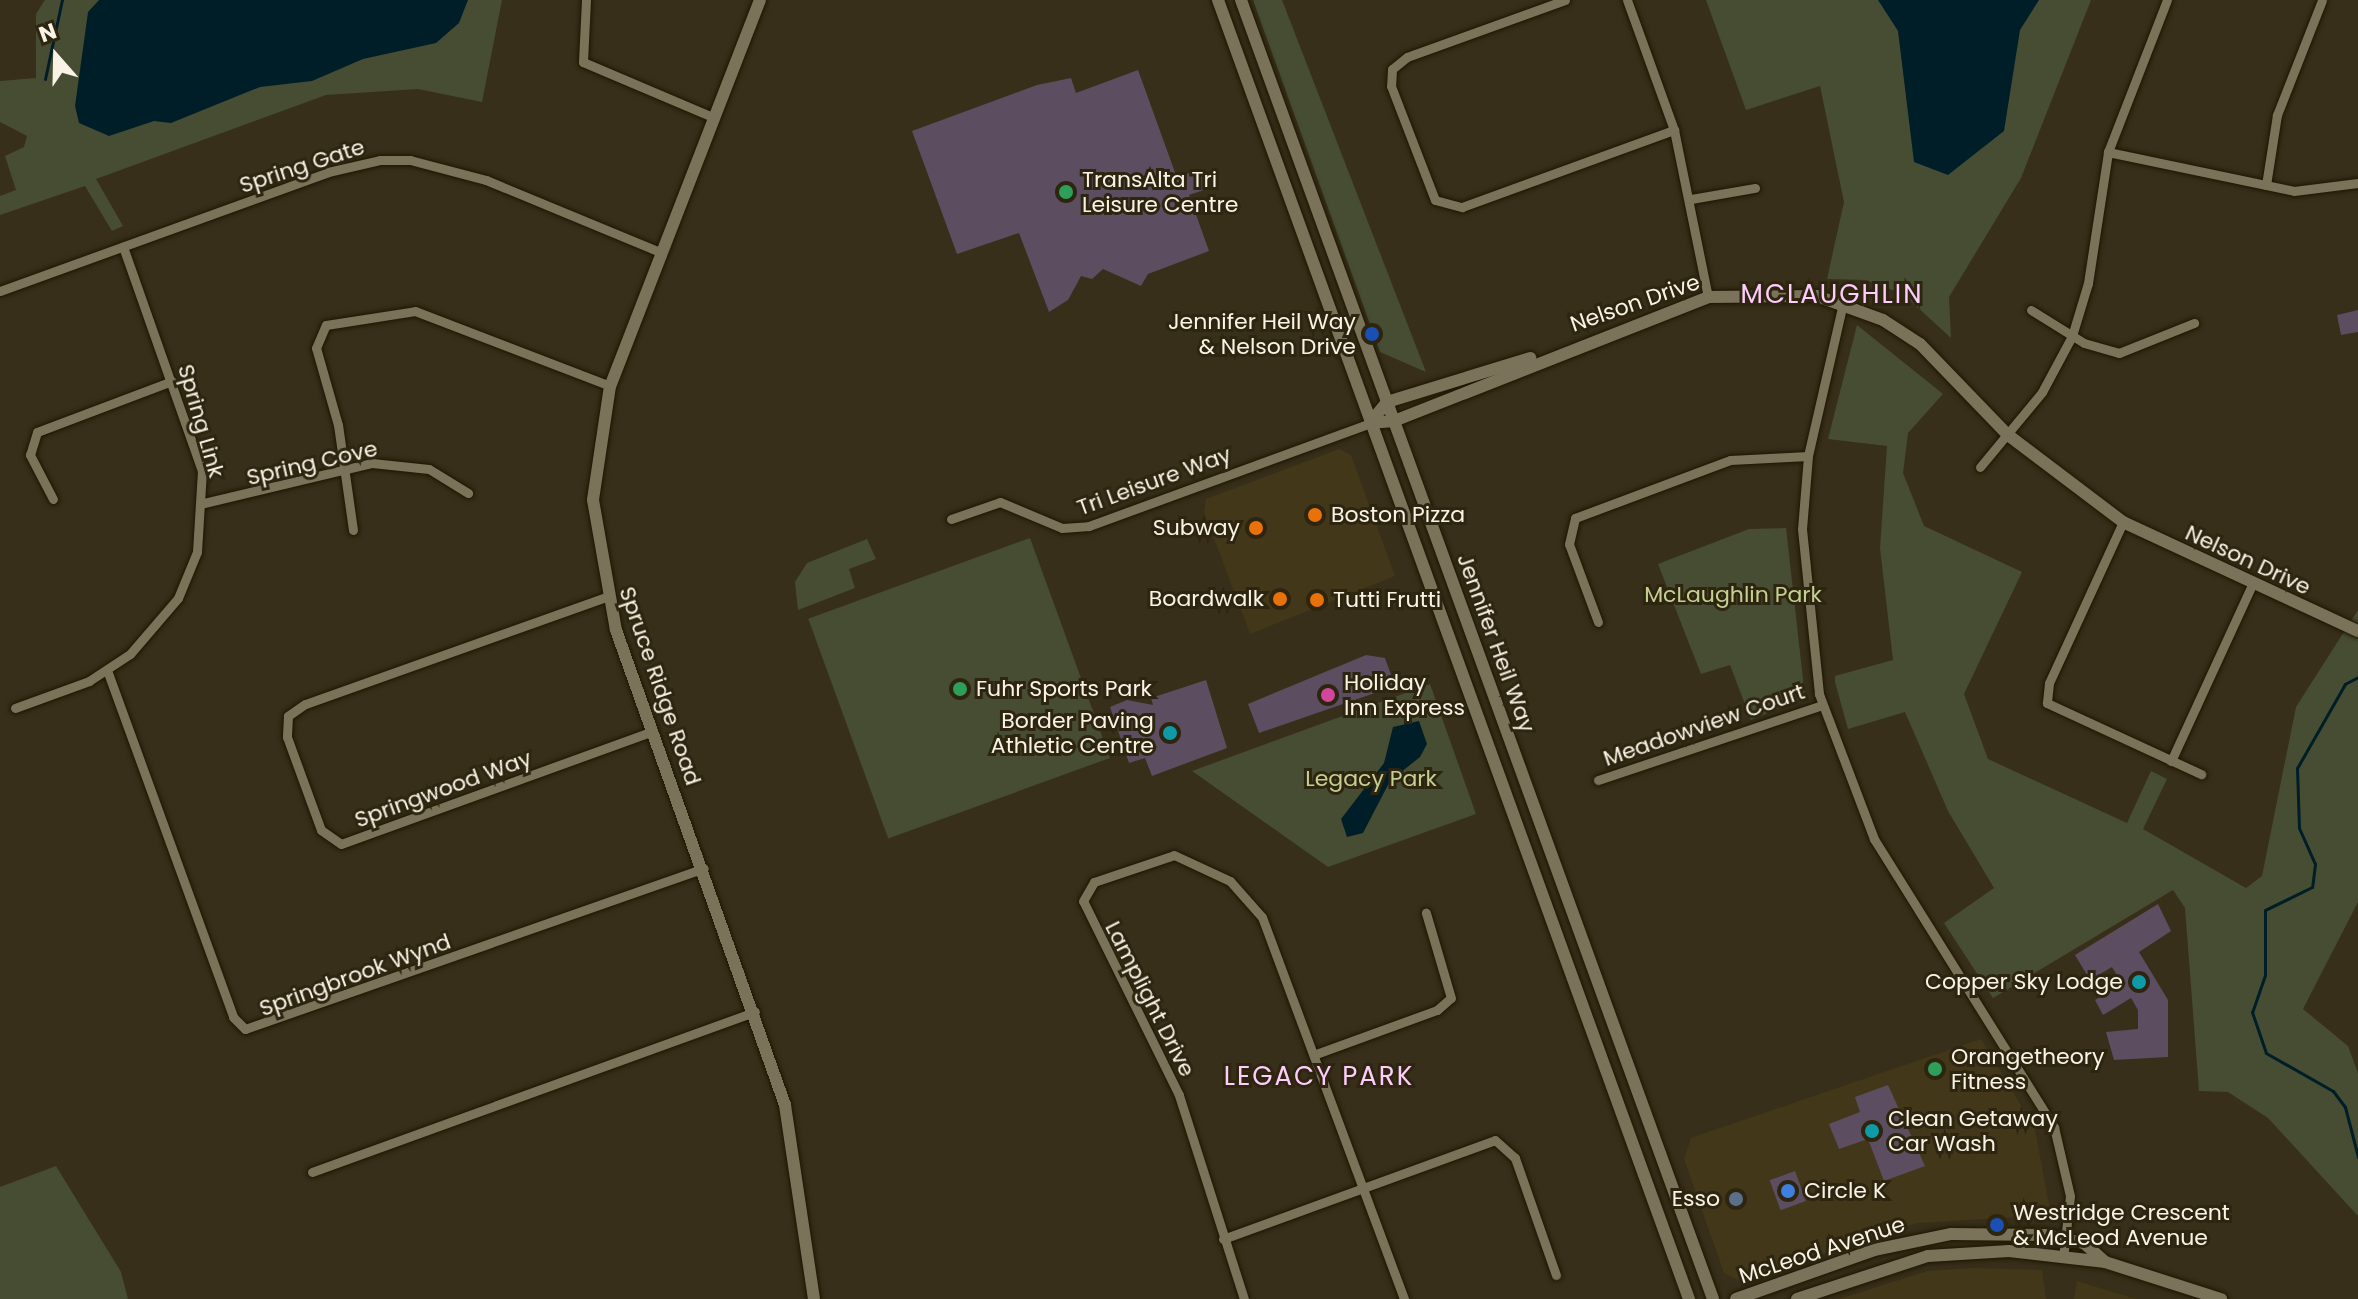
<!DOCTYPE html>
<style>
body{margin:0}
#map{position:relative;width:2358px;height:1299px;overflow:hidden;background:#372f19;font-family:Poppins,sans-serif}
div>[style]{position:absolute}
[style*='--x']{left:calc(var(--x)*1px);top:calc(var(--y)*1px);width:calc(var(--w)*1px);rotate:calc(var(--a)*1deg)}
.built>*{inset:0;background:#43371a}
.green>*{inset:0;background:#474d32;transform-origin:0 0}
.water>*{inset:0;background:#001e28}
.stream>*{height:3px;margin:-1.5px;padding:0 1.5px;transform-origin:1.5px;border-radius:1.5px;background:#001e28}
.building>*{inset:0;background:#5d4d61;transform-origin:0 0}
.roads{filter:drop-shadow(0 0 2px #1e1602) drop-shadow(0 0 2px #1e1602)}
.street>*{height:9px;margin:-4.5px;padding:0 4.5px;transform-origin:4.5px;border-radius:4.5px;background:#7b725a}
.secondary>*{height:12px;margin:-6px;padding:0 6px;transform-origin:6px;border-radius:6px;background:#7b725a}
.dots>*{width:22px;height:22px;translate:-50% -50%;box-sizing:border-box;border:4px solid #2d250f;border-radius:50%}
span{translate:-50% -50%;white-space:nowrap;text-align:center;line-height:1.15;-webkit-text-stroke:6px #2d250f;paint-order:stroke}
.street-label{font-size:22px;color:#f9f3e6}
.poi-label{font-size:22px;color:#f9f3e6}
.left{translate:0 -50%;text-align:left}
.right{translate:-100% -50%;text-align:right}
.park-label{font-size:22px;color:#c4d092}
.quarter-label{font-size:26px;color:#fdcdfb;letter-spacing:2px}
.north{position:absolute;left:16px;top:16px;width:80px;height:80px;-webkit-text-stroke:6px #2d250f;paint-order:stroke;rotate:340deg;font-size:22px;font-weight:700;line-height:32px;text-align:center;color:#f9f3e6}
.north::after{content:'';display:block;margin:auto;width:28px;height:36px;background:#f9f3e6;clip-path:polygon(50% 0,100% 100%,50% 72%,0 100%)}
</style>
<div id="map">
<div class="built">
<div style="clip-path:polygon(1339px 449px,1351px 455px,1395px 576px,1250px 634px,1204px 512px,1206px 499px)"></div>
<div style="clip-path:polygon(1981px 1039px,2035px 1129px,2051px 1215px,1917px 1223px,1741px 1281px,1724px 1273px,1684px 1159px,1691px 1138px)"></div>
<div style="clip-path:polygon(1973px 1268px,2042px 1270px,2046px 1299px,1839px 1299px,1927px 1271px)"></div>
<div style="clip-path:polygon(2077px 1281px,2136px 1299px,2074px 1299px)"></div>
</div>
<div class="green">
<div style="clip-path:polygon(45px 0,502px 0,482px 102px,418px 89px,326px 95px,96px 179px,123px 226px,112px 231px,85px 186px,0 215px,0 196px,16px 190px,5px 156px,24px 147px,27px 136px,0 122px,0 81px,36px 78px,36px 14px)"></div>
<div style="clip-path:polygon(1253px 0,1282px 0,1426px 372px,1380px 352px)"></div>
<div style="clip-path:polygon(1706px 0,2091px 0,2021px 178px,1949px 297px,1951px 338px,1903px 294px,1866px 280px,1827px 279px,1844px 202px,1820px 86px,1746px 110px)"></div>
<div style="clip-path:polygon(1857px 325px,1943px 394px,1908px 433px,1903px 473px,1924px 526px,2022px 572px,1964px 694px,1988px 759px,2127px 823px,2151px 771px,2167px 779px,2143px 829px,2246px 888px,2262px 876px,2296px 707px,2358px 610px,2358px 902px,2303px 1009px,2348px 1046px,2358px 1073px,2358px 1216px,2268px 1118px,2228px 1092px,2199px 1091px,2185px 908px,2173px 890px,1993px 998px,1944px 923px,1994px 888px,1948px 811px,1905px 712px,1848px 729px,1835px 682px,1835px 676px,1893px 660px,1880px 548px,1887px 446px,1828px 439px)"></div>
<div style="clip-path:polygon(1786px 528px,1805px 697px,1751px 720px,1730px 665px,1701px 674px,1658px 564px,1749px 529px)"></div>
<div style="left:1030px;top:538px;width:234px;height:236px;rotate:70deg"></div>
<div style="clip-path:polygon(867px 539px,876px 559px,849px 569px,855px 588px,798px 610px,795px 582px,807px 563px)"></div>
<div style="clip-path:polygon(1430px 684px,1476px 814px,1328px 867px,1192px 771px)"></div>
<div style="clip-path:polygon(56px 1166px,121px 1272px,128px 1299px,0 1299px,0 1187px)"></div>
</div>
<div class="water">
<div style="clip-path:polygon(99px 0,468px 0,459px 23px,436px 43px,363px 59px,312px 81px,260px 87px,171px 123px,154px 121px,109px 136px,79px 123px,75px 106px,88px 12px)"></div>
<div style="clip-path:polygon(1878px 0,2039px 0,2020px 30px,2004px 131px,1948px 175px,1914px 162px,1898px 31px)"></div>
<div style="clip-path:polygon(1419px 721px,1427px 744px,1420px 757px,1390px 781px,1363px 833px,1347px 837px,1341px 819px,1384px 763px,1393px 727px)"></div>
</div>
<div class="stream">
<div style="--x:45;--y:79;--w:81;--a:-77.9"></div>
<div style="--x:2358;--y:677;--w:15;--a:152"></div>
<div style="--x:2345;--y:684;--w:97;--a:119.7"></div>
<div style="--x:2297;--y:768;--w:60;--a:88.1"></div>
<div style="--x:2299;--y:828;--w:39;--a:66"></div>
<div style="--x:2315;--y:864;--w:23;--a:97"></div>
<div style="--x:2312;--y:887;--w:52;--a:153.9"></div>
<div style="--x:2265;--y:910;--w:65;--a:90"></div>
<div style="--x:2265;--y:975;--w:39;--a:109"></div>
<div style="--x:2252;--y:1012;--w:43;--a:71.1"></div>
<div style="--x:2266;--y:1053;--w:77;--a:29.6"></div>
<div style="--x:2333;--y:1091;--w:20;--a:53"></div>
<div style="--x:2345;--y:1107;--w:52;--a:75.4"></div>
</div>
<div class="building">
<div style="clip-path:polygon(1138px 70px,1177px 178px,1199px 169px,1207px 189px,1189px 195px,1209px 251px,1148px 274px,1141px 286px,1103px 269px,1092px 279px,1081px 276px,1068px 300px,1049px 312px,1019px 233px,957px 254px,912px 131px,1037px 85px,1071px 78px,1076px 93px)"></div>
<div style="clip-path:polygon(2358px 310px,2358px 332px,2341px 335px,2337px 315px)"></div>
<div style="clip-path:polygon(1366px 655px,1385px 658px,1395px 686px,1259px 733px,1248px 704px)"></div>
<div style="clip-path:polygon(1206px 680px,1227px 748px,1152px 776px,1145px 758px,1129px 763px,1110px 707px,1127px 700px,1153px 705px,1151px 698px)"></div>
<div style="clip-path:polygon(2158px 904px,2171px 931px,2139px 952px,2168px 1000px,2168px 1057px,2114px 1060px,2106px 1032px,2138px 1029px,2138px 1010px,2131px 998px,2103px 1015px,2095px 1000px,2122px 984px,2112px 967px,2090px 980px,2075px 955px)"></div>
<div style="clip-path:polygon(1888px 1085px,1925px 1166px,1884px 1181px,1868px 1139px,1839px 1149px,1829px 1124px,1860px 1112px,1855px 1097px)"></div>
<div style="left:1795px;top:1171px;width:32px;height:27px;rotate:70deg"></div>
</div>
<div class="roads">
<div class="street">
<div style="--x:586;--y:0;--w:62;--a:92.8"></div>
<div style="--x:583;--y:62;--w:143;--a:23"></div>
<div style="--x:1565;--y:0;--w:168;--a:160.2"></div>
<div style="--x:1407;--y:57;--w:19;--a:141"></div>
<div style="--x:1392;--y:69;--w:17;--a:93"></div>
<div style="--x:1391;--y:86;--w:122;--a:68.9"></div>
<div style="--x:1435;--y:200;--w:28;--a:15"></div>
<div style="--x:1462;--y:207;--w:226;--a:-20"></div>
<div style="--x:1627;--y:0;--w:138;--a:70.1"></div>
<div style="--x:1674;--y:130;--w:170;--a:78.5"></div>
<div style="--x:2108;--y:152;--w:190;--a:11.8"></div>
<div style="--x:2294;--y:191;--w:64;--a:-7.1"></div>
<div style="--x:2266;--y:185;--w:71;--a:-81.1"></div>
<div style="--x:2277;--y:115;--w:123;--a:-68.6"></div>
<div style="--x:1691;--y:199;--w:65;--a:-9.8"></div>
<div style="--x:0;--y:291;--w:349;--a:-19.9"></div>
<div style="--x:328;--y:172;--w:53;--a:-13"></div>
<div style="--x:380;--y:160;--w:30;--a:0"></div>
<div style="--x:410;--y:160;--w:79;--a:14.7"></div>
<div style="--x:486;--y:180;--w:188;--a:22.5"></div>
<div style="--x:1843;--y:303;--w:157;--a:102.9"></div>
<div style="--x:1808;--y:456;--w:73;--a:94.7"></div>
<div style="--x:1802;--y:529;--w:166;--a:84.1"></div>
<div style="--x:1819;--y:694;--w:155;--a:69.2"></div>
<div style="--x:1874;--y:839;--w:340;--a:58"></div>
<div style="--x:2054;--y:1127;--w:71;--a:76.9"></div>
<div style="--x:2070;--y:1196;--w:62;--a:96.4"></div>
<div style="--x:2031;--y:310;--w:62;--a:31.9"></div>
<div style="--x:2084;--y:343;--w:36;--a:16"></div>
<div style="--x:2119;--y:353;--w:81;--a:-21.8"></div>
<div style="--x:1980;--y:467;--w:97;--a:-50.4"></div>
<div style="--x:2042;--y:392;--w:64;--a:-61.8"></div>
<div style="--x:2072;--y:336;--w:55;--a:-73.2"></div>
<div style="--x:2088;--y:283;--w:133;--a:-81.3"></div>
<div style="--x:2108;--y:152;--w:163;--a:-68.8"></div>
<div style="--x:53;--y:499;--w:50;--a:-117.6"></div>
<div style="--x:30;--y:455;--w:24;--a:-73"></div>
<div style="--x:37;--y:432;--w:144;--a:-20.7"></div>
<div style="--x:204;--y:503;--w:173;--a:-13.4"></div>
<div style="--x:372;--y:463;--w:57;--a:6"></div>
<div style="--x:429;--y:469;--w:46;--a:31.6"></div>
<div style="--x:951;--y:519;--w:52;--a:-19.1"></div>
<div style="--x:1000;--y:502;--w:67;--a:22.8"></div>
<div style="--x:1062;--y:528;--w:27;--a:-4"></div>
<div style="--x:1089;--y:526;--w:299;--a:-20.1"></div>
<div style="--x:2123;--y:522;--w:177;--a:114.7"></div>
<div style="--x:2049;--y:683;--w:20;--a:96"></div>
<div style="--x:2047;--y:703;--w:170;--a:24.8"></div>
<div style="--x:353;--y:530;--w:106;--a:-98.1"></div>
<div style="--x:338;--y:425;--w:80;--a:-105.9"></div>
<div style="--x:316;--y:348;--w:25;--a:-67"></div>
<div style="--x:326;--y:325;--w:90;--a:-8.9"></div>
<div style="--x:415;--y:311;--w:209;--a:21"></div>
<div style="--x:606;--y:597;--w:319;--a:160.4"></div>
<div style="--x:305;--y:704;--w:21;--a:145"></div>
<div style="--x:288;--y:716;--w:21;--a:93"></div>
<div style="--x:287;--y:737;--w:99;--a:69.9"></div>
<div style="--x:321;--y:830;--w:24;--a:35"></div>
<div style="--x:341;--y:844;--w:332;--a:-19.9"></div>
<div style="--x:1598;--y:622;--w:83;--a:-110.4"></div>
<div style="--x:1569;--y:544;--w:27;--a:-77"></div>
<div style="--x:1575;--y:518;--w:165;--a:-20.5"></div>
<div style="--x:1730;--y:460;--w:78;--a:-2.9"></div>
<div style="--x:107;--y:670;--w:369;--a:70"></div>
<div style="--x:233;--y:1017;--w:17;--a:45"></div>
<div style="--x:245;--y:1029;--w:486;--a:-19.3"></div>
<div style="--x:15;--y:708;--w:79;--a:-20"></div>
<div style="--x:89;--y:681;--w:49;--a:-33.4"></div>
<div style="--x:130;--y:654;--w:74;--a:-49.4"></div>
<div style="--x:178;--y:598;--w:50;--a:-67.6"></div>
<div style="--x:197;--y:552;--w:81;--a:-86.5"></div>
<div style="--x:202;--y:471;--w:238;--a:-109.4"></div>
<div style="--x:2171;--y:761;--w:194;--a:-65.3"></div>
<div style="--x:1598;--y:780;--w:236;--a:-18.5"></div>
<div style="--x:1316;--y:1054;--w:129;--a:-20"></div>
<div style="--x:1437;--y:1010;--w:18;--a:-41"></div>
<div style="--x:1451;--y:998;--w:89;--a:-106.4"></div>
<div style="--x:312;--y:1172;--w:471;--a:-19.9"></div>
<div style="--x:1223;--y:1239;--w:289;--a:-20"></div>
<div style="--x:1495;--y:1140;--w:27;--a:42"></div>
<div style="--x:1515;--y:1158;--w:124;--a:70.7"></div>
<div style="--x:1244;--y:1299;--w:214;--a:-107.7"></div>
<div style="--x:1179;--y:1095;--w:216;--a:-116.3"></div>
<div style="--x:1083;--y:901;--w:22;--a:-60"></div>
<div style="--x:1094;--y:882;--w:84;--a:-18.6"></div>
<div style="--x:1174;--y:855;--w:62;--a:24.9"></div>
<div style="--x:1230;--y:881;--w:48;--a:48.4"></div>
<div style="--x:1262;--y:917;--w:408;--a:69.6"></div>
</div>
<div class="secondary">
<div style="--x:760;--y:0;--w:414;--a:111.2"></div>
<div style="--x:610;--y:386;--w:115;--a:98.5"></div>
<div style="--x:593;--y:500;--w:132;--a:80"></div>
<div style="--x:616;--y:630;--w:504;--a:70.41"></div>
<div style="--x:785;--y:1105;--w:196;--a:81.5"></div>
<div style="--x:1218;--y:0;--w:1382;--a:70.07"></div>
<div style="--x:1241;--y:0;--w:1382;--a:70.03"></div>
<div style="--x:1370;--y:423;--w:24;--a:-5"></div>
<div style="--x:1394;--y:421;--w:338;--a:-21.5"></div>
<div style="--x:1708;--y:297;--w:109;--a:-0.5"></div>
<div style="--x:1817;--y:296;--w:70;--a:20"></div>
<div style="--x:1883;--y:320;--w:44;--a:33"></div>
<div style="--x:1920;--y:344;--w:127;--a:46"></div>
<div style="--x:2008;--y:435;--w:144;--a:37.1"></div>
<div style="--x:2123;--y:522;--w:259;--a:24.9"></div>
<div style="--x:1370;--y:423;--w:27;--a:-51"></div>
<div style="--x:1387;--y:402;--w:150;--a:-17.1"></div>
<div style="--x:1736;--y:1299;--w:146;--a:-19.5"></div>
<div style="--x:1874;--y:1250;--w:79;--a:-11.7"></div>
<div style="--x:1951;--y:1234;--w:93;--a:0.6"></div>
<div style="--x:2044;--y:1235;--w:41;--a:11.3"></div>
<div style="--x:2084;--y:1243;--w:28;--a:42"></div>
<div style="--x:1797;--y:1299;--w:138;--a:-18.2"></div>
<div style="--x:1928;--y:1256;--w:81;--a:-3.5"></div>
<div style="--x:2009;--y:1251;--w:97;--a:6.5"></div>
<div style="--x:2105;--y:1262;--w:122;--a:17.7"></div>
</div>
</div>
<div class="dots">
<div style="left:1066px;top:192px;background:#2e9e5b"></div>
<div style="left:1372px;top:334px;background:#1a4fb4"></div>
<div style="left:1315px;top:515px;background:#e8710a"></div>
<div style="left:1256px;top:528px;background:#e8710a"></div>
<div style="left:1280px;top:599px;background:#e8710a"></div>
<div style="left:1317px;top:600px;background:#e8710a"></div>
<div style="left:960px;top:689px;background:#2e9e5b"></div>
<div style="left:1328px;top:695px;background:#d1479c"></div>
<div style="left:1170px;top:733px;background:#0f9aa8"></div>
<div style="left:2139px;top:982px;background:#0f9aa8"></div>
<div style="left:1935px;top:1069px;background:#2e9e5b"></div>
<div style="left:1872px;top:1131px;background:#0f9aa8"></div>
<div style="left:1788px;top:1191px;background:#3f7fe0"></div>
<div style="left:1736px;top:1199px;background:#5c6f8a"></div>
<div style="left:1997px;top:1225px;background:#1a4fb4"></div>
</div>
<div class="street-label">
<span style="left:302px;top:166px;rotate:-18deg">Spring Gate</span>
<span style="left:1635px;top:303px;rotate:-19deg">Nelson Drive</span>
<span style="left:201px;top:421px;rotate:74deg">Spring Link</span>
<span style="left:312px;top:463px;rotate:-13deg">Spring Cove</span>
<span style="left:1154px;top:481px;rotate:-20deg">Tri Leisure Way</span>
<span style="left:2248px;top:560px;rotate:25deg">Nelson Drive</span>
<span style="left:1496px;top:643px;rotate:70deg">Jennifer Heil Way</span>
<span style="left:660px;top:686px;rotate:71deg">Spruce Ridge Road</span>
<span style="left:1704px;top:725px;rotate:-19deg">Meadowview Court</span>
<span style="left:443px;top:789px;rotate:-20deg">Springwood Way</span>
<span style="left:355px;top:975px;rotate:-20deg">Springbrook Wynd</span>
<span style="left:1150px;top:999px;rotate:63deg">Lamplight Drive</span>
<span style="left:1822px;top:1250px;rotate:-18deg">McLeod Avenue</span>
</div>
<div class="poi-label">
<span class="left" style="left:1082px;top:192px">TransAlta Tri<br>Leisure Centre</span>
<span class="right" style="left:1356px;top:334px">Jennifer Heil Way<br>&amp; Nelson Drive</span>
<span class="left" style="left:1331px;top:515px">Boston Pizza</span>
<span class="right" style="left:1240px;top:528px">Subway</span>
<span class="right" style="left:1264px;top:599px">Boardwalk</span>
<span class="left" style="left:1333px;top:600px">Tutti Frutti</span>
<span class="left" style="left:1344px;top:695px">Holiday<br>Inn Express</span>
<span class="left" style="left:976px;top:689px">Fuhr Sports Park</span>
<span class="right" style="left:1154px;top:733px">Border Paving<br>Athletic Centre</span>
<span class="right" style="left:2123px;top:982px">Copper Sky Lodge</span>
<span class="left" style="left:1951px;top:1069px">Orangetheory<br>Fitness</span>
<span class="left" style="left:1888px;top:1131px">Clean Getaway<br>Car Wash</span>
<span class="left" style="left:1804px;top:1191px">Circle K</span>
<span class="right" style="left:1720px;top:1199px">Esso</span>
<span class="left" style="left:2013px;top:1225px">Westridge Crescent<br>&amp; McLeod Avenue</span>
</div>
<div class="park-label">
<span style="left:1733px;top:595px">McLaughlin Park</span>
<span style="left:1371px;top:779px">Legacy Park</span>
</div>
<div class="quarter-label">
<span style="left:1832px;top:295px">MCLAUGHLIN</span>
<span style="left:1319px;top:1077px">LEGACY PARK</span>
</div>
<div class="north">N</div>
</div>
